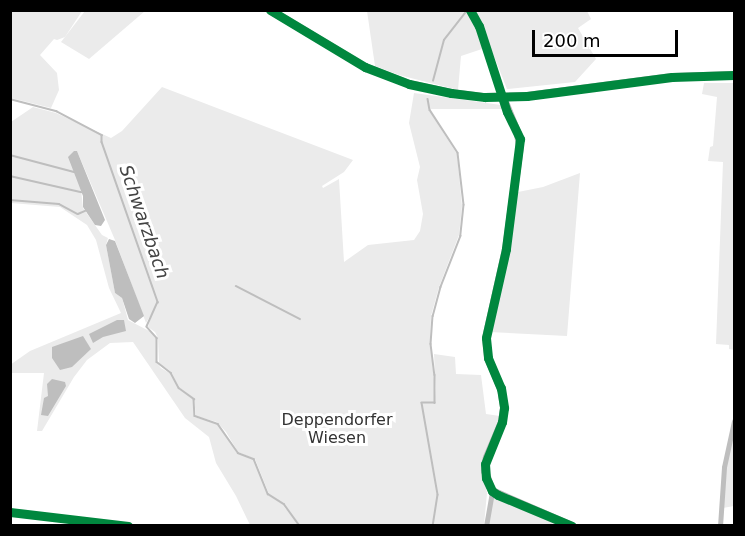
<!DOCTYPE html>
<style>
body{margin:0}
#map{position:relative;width:745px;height:536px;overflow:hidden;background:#fff;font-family:"DejaVu Sans",sans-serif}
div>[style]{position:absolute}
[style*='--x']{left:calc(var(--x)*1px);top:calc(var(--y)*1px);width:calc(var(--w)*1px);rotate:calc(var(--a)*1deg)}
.green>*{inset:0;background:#ebebeb}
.water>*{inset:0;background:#bebebe}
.stream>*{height:1.5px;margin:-0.75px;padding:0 0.75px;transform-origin:0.75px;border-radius:0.75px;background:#bebebe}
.street>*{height:5px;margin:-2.5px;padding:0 2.5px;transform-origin:2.5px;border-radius:2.5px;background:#bebebe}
.secondary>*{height:8px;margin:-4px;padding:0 4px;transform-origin:4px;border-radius:4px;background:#b8b8b8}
.cycleway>*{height:9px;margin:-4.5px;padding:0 4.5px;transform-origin:4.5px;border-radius:4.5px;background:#00873e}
span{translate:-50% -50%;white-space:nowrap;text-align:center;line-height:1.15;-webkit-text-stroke:6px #fff;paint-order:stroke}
.park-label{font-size:16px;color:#323232}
.water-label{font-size:18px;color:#434343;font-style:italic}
.frame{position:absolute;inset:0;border:12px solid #000;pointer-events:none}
.scale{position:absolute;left:532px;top:30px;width:146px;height:27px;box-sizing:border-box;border:3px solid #000;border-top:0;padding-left:8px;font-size:18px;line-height:21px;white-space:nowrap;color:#000;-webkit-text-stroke:4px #fff;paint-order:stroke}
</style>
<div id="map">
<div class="green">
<div style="clip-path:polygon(10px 11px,82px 11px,65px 37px,57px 40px,54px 39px,40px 55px,57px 73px,59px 90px,51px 108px,11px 98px)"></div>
<div style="clip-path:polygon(85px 11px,145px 11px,89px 59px,61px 42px)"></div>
<div style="clip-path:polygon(367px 11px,467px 11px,485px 48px,461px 56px,458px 90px,399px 75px,375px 66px)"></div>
<div style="clip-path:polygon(476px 11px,587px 11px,591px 19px,578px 28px,596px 59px,575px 82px,507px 89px)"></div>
<div style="clip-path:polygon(704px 83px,734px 83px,734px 350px,729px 349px,729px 345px,716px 344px,723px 162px,708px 161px,710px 147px,713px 146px,717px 97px,702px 94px)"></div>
<div style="clip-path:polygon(162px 87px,353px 160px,344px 172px,322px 186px,323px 188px,339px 179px,344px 262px,368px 245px,414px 240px,420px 231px,423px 214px,417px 180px,420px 167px,409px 123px,414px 93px,501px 105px,503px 109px,428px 109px,457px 154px,462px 206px,459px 235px,439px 287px,431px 316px,430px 344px,436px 397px,434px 354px,455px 357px,456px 374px,481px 375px,486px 414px,500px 416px,482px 470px,487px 493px,484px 525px,300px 525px,284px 504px,269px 494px,255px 459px,238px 452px,226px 432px,217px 422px,196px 416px,194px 398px,180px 388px,169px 370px,159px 364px,158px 338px,155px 332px,148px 327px,153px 311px,146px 323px,115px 240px,77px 151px,83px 208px,102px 235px,108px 238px,106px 245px,115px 293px,122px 298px,128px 320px,153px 333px,156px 338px,156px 362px,161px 368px,171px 374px,179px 389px,193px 399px,194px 417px,218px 424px,237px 453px,254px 460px,268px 495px,281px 503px,299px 525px,250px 525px,236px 496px,216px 463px,209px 437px,185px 418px,133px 342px,110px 343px,87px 360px,74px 377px,42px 431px,37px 431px,44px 373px,11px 373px,10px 365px,30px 351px,121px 313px,109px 288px,96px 240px,87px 225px,60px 207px,11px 203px,11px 122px,33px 107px,56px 113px,111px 138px,122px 131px)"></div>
<div style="clip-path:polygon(580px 173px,567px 336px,489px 332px,509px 252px,518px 192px,543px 187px)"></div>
<div style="clip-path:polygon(734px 429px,734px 506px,723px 508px,727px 461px)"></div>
<div style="clip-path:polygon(496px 497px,568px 526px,488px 526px,491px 500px)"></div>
</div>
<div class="water">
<div style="clip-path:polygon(74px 151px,77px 151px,105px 220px,101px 226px,95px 225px,83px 207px,83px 196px,68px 157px)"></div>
<div style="clip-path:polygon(109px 239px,115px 241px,144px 316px,135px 323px,129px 319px,122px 298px,115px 293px,106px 245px)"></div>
<div style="clip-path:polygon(117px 320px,124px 320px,126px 331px,103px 337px,93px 343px,89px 334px)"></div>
<div style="clip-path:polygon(83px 336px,91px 349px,72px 367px,60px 370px,52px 358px,52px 347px)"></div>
<div style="clip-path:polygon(52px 379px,65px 382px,66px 386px,48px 416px,41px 415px,44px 398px,48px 396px,47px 384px)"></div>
</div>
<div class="stream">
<div style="--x:433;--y:81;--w:42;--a:-75"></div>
<div style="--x:444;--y:40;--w:36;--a:-52"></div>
<div style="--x:10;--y:99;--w:48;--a:14.6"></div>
<div style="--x:56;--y:111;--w:52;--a:27.6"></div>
<div style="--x:102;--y:135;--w:7;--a:90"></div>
<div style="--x:102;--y:142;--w:170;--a:70.7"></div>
<div style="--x:158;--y:302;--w:27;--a:114"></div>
<div style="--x:147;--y:327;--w:15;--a:48"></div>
<div style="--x:157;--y:338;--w:24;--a:90"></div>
<div style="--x:157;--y:362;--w:18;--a:38"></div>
<div style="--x:171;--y:373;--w:17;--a:62"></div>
<div style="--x:179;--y:388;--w:19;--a:36"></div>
<div style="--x:194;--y:399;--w:17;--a:87"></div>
<div style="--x:195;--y:416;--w:24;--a:19"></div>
<div style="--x:218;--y:424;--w:35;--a:55"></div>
<div style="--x:238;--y:453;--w:17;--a:21"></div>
<div style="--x:254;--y:459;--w:38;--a:68"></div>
<div style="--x:268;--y:494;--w:19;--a:32"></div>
<div style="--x:284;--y:504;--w:27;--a:54"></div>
<div style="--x:428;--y:99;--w:11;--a:80"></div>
<div style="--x:430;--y:110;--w:51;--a:56.9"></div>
<div style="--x:458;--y:153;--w:52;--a:83.4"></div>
<div style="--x:464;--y:205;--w:31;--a:96"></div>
<div style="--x:461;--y:236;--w:55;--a:111.4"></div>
<div style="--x:441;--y:287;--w:30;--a:105"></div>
<div style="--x:433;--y:316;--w:28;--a:94"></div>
<div style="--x:431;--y:344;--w:31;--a:83"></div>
<div style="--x:435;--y:375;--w:28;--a:90"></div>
<div style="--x:435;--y:403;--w:13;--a:180"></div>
<div style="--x:422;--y:403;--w:93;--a:80.1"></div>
<div style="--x:438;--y:495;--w:31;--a:99"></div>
<div style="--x:10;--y:155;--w:66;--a:14.9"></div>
<div style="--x:10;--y:176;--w:73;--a:12.7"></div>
<div style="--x:10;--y:200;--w:49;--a:4.7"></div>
<div style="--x:59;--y:204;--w:21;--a:28"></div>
<div style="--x:78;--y:214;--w:8;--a:-23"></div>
<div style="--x:236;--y:286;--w:72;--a:27.3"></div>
</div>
<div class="street">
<div style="--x:470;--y:10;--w:18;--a:61"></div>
<div style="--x:479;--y:26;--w:75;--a:71.3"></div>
<div style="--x:10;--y:512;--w:119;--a:6.8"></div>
<div style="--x:486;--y:526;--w:36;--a:-80"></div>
<div style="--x:720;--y:526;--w:59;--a:-86.1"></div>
<div style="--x:724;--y:467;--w:47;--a:-77.7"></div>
</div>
<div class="secondary">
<div style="--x:270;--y:10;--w:111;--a:31"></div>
<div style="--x:365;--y:67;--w:47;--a:21.1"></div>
<div style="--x:409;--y:84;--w:43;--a:12.1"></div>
<div style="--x:451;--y:93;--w:34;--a:7"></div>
<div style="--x:485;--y:97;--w:42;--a:-1.4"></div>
<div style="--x:527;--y:96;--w:146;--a:-7.5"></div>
<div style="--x:672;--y:77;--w:62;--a:-1.8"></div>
<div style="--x:503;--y:97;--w:40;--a:68"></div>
<div style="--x:518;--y:134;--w:12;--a:81"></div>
<div style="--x:520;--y:146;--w:104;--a:97.7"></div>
<div style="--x:506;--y:249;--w:91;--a:102.7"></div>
<div style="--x:486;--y:338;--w:20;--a:84"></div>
<div style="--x:488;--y:358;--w:33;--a:67"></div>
<div style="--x:501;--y:388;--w:20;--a:81"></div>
<div style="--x:504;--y:408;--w:14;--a:98"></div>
<div style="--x:502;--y:422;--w:39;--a:113"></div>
<div style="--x:487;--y:458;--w:13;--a:99"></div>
<div style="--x:485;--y:471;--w:21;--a:71"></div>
<div style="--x:492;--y:491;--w:87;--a:23.6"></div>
</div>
<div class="cycleway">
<div style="--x:270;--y:10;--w:111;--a:31"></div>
<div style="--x:365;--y:67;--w:47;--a:21.1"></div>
<div style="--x:409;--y:84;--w:43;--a:12.1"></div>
<div style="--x:451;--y:93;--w:34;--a:7"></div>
<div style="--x:485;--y:97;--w:42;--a:-1.4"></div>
<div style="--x:527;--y:96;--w:146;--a:-7.5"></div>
<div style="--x:672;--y:77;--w:62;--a:-1.8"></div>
<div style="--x:470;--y:10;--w:18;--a:61"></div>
<div style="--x:479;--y:26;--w:90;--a:72"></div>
<div style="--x:507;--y:112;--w:30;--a:64"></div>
<div style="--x:520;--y:139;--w:111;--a:97.3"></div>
<div style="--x:506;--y:249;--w:91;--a:102.7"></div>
<div style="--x:486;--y:338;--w:20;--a:84"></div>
<div style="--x:488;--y:358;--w:33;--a:67"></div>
<div style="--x:501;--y:388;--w:20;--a:81"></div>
<div style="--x:504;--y:408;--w:14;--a:98"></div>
<div style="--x:502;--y:422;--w:45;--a:112"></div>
<div style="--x:485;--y:464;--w:14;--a:86"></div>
<div style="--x:486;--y:478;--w:14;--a:65"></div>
<div style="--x:492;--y:491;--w:7;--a:34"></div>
<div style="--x:498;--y:495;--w:80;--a:22.7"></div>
<div style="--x:10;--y:512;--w:119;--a:6.8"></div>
</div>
<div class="park-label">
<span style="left:337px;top:429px">Deppendorfer<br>Wiesen</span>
</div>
<div class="water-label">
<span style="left:144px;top:222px;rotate:71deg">Schwarzbach</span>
</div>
<div class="frame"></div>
<div class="scale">200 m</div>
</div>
